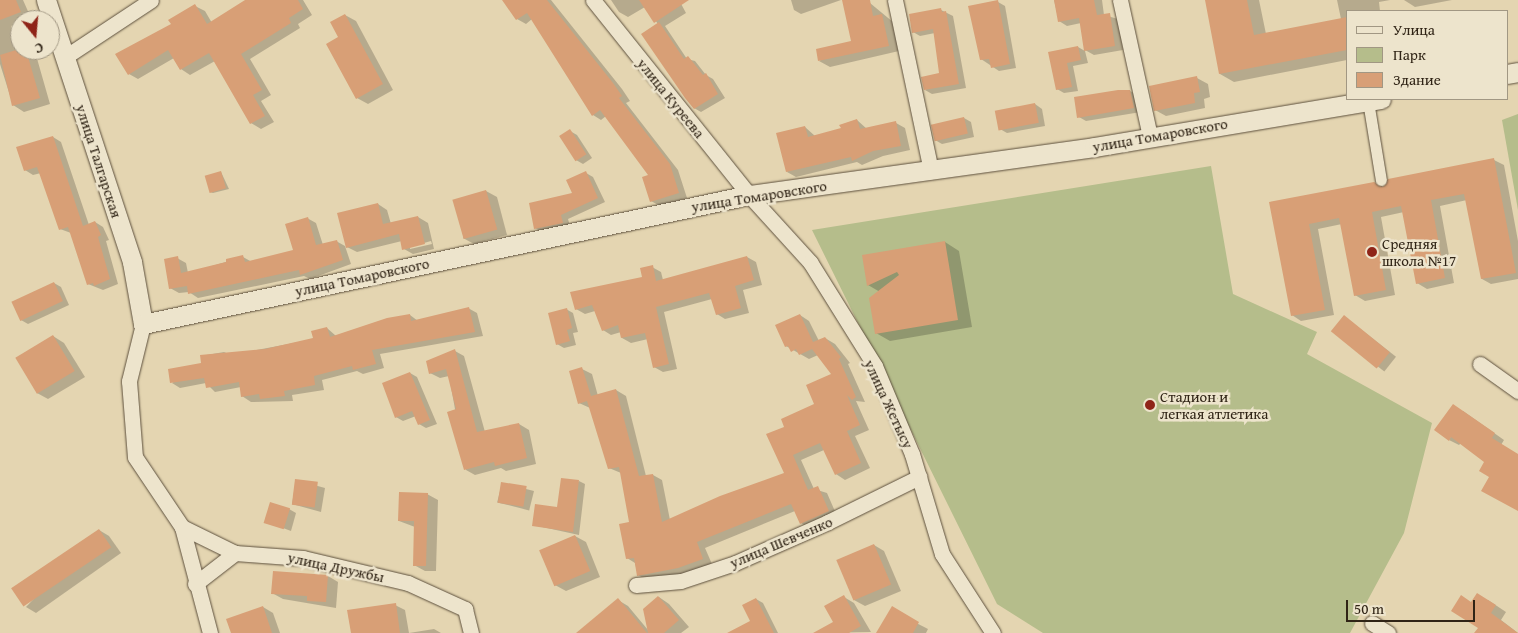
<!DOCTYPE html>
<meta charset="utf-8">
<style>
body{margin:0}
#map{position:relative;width:1518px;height:633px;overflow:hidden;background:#e4d5b1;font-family:"Gentium Book Plus",serif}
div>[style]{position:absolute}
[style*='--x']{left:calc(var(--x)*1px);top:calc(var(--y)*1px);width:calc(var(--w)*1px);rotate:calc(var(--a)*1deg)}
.green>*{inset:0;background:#b5bd8b}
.shadow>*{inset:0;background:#0003;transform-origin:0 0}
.building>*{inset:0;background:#d89f76;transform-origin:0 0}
.roads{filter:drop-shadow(0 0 1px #5d503d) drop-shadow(0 0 1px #5d503d)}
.pedestrian>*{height:11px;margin:-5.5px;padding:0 5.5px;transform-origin:5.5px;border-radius:5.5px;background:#ede4cc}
.minor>*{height:15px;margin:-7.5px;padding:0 7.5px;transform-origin:7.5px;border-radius:7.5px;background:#ede4cc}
.tertiary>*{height:19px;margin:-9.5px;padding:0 9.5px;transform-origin:9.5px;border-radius:9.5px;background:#ede4cc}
.dots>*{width:14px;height:14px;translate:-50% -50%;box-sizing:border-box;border:2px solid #ede4cc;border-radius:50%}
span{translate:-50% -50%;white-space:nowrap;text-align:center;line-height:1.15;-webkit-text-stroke:5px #ede4cc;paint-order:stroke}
.street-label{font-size:15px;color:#302416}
.poi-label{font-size:15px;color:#302416}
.left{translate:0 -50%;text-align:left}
.legend{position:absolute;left:1346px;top:10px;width:162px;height:90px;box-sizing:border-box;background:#ede4cc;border:1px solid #a19783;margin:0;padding:6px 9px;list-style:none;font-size:15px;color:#302416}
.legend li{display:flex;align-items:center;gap:10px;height:25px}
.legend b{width:25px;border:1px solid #a19783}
.north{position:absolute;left:10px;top:10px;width:50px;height:50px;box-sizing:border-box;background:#ede4cc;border:1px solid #a19783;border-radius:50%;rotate:163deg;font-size:14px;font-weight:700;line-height:20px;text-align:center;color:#302416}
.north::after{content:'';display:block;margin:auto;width:18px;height:22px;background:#8f2418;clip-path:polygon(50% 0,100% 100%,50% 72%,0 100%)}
.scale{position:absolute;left:1346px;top:600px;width:129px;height:22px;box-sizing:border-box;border:2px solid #302416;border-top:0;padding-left:6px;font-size:15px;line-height:18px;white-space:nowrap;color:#302416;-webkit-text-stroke:4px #ede4cc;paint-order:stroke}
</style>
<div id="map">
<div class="green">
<div style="clip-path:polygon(1518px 114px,1518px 210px,1502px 120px)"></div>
<div style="clip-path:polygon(1211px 166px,1233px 294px,1317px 332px,1307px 354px,1432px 423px,1404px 533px,1350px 633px,1043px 633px,997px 604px,812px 230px)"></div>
</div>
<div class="shadow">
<div style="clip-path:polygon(0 0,23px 0,31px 18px,11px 26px,18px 50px,28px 50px,36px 55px,50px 104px,24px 112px,13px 105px,0 64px)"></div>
<div style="clip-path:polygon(247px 0,303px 0,312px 15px,298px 24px,300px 28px,250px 59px,271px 95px,261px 101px,274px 122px,261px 129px,251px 123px,215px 61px,190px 75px,181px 69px,174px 58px,138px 79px,129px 74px,173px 25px,195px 6px,205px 11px,212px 23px)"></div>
<div style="clip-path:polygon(504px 0,551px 0,622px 89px,630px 101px,626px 103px,678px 170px,687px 198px,660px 206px,651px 201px,650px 176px,606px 116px,601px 120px,593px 115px,532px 19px,526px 24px,517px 19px)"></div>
<div style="clip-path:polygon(611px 0,679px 0,686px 13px,665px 26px,687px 59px,695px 61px,706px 75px,713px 79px,725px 98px,701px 112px,694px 108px,658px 24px,645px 7px,628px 17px,619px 12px)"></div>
<div style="clip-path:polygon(791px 0,841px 0,801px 14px,794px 10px)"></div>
<div style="clip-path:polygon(1054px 0,1102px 0,1104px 15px,1118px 19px,1123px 50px,1094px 55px,1085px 50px,1081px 23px,1067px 26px,1059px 21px)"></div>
<div style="clip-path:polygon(1206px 0,1259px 0,1266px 34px,1341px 19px,1337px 0,1390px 0,1379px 2px,1380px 11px,1347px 11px,1347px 60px,1234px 82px,1220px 74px)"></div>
<div style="clip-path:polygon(1404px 0,1452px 0,1415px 7px)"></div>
<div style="clip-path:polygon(998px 2px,1005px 6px,1016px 68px,999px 71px,981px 59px)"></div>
<div style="clip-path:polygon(870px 3px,893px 22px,899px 51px,830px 67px,819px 61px,853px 42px)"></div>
<div style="clip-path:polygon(941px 10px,953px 16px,966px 88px,932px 94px,925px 90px,941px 74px,935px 33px,920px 36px,913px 32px)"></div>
<div style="clip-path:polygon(345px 15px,356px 21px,393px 90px,368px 104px,357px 98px,339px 38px)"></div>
<div style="clip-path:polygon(1078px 47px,1085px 51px,1088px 63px,1073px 66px,1078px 91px,1064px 93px,1057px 89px,1050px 53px)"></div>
<div style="clip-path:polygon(1197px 78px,1208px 84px,1210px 97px,1204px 99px,1205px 108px,1166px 116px,1155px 110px)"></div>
<div style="clip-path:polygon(1130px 91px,1137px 95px,1141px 112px,1086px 121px,1079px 117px)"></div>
<div style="clip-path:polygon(1035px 104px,1042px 109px,1045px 126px,1007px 133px,1000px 129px)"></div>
<div style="clip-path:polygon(964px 118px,971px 122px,974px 137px,942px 144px,935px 140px)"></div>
<div style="clip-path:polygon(857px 120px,867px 129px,896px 123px,905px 128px,910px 150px,883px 156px,862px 165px,857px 162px,796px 177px,787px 172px,805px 127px,815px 136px,842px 129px)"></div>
<div style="clip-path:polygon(570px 131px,577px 135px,592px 158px,583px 164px,576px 160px)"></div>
<div style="clip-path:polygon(53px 137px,61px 142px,89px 225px,95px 222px,103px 227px,109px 240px,106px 241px,118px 284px,103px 290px,88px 284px,71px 233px,60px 229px,41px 173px,33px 175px,25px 170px)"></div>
<div style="clip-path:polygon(1494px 160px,1504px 165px,1518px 241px,1518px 279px,1491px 284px,1482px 279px,1467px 200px,1440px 206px,1454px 283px,1427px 289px,1417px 283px,1404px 212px,1381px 217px,1395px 295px,1365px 301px,1355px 295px,1342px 224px,1318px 229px,1334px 315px,1301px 321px,1292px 315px,1270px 203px,1383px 189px)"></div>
<div style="clip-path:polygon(221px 172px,229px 189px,213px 193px,210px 192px)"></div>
<div style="clip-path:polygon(586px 173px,593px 177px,605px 202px,568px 219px,570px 226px,542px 232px,535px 228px,574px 194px)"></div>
<div style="clip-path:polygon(486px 191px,497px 197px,507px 235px,474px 244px,463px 238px)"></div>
<div style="clip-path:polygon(evenodd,378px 204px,387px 210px,391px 224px,418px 217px,428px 223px,434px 249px,413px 254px,404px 249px,402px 241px,357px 252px,347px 247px,378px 204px,431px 241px,432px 244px,410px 249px,410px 247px,431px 241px)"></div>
<div style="clip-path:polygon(307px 218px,316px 223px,323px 245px,336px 241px,345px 246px,351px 264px,310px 279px,304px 276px,198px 298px,189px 292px,179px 293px,170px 288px,177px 258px,186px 263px,188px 273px,243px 257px,252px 262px,294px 251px)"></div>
<div style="clip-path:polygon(945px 242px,959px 251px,972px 327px,890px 341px,876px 333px,880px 292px,868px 285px)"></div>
<div style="clip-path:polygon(747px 257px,756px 262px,762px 285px,743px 290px,749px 313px,725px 319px,717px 314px,712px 299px,664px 312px,677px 369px,663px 372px,654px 367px,648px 339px,631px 343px,622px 338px,621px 332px,611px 335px,603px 330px,595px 311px,585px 314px,576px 309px,643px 278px,652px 267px,661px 272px,663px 280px)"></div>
<div style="clip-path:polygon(54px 283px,61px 287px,69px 305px,28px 324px,21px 320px)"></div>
<div style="clip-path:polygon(468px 308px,477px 313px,483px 336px,380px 354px,384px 368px,363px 374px,357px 371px,322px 380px,324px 390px,292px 395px,293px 401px,251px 402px,242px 396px,241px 387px,215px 392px,206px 383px,180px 388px,172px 383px,203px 364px,201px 356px,224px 352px,231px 355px,315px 339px,327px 328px,336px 336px,410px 315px,418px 321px)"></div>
<div style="clip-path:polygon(566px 309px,573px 313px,578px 332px,573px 333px,576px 345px,564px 348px,557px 344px)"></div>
<div style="clip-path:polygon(800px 315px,809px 321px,819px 341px,825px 338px,835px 344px,850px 363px,848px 364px,865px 402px,856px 401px,869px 430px,855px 436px,870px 468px,845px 480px,836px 474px,824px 450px,801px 460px,814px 489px,827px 493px,837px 516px,810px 529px,801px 523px,795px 511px,705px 548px,712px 564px,688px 573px,647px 580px,638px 575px,635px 563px,627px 558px,631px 523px,621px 473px,609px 468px,590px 408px,579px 403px,582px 369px,592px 374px,598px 396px,616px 390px,626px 396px,646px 476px,653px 475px,662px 480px,670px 520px,785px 474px,786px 427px,816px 404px,833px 374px,818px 355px,809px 359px,786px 346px)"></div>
<div style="left:1344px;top:316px;width:66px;height:19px;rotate:38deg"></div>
<div style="clip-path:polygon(53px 336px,64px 343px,85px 377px,48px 399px,37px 393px)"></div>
<div style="clip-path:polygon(455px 351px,464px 356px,485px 432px,519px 424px,529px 430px,536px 464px,506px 471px,501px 468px,475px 475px,466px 470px,449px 376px,440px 378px,430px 373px)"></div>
<div style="clip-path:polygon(410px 373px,417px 377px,437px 424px,426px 428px,419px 424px,416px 416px,403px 421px,396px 417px)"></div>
<div style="clip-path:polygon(1463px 411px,1504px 440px,1501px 445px,1518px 455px,1518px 510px,1491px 477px,1486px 462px,1461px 443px,1459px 445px,1449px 440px)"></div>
<div style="clip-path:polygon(296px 480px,325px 488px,321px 512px,292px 504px)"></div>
<div style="clip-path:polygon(579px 481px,585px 484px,579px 535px,533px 525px,558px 509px)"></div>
<div style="left:502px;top:483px;width:33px;height:20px;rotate:14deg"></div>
<div style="clip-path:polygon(427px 494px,438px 500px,436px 571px,425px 571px,414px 565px,415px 527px,399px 521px)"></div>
<div style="clip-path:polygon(289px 509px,296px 513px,291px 531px,267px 522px)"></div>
<div style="clip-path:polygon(99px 530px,109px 536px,121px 553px,36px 613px,26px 607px)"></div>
<div style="clip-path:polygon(575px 536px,586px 542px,600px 577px,566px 591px,555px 585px)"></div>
<div style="clip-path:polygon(874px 545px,884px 551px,901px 591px,865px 606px,854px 600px)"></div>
<div style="clip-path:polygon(328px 576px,338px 582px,336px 608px,283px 599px,272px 593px)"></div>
<div style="clip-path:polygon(659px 597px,669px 604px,689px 627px,681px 633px,592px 633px,618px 600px,628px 606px,648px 630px)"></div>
<div style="clip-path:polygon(844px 597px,854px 603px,871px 632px,815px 633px,835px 622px)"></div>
<div style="clip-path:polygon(756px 599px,763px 603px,778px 633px,747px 633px)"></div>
<div style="clip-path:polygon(1488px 600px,1506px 612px,1501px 620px,1518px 633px,1476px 633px,1479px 628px,1472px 603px)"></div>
<div style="clip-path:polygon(395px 605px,405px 610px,409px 633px,434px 629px,441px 633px,352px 633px)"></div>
<div style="clip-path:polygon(263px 607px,273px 613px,280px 633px,232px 633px)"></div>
<div style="clip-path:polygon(891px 610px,928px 629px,926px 633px,878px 633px)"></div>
</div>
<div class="building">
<div style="clip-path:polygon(0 0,16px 0,21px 12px,0 20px)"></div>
<div style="clip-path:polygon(245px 0,298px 0,303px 9px,289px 18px,291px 23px,241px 54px,262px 90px,253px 95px,265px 116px,250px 124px,209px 53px,180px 70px,168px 50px,128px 75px,115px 54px,171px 24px,168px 20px,195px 4px,207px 24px)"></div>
<div style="clip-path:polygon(502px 0,547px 0,613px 83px,622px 96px,619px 98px,670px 164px,679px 193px,650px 202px,642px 177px,648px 175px,600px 110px,592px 116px,527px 13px,516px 20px)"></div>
<div style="clip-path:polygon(639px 0,689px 0,654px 23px)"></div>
<div style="clip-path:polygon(842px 0,870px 0,873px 16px,882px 14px,889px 46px,818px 61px,816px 49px,851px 41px)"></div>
<div style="clip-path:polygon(998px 0,1010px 64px,991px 68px,989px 59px,980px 60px,968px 6px)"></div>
<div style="clip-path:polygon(1054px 0,1094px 0,1097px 15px,1110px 13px,1115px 46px,1084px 51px,1079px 18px,1058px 22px)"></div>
<div style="clip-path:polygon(1205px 0,1247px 0,1254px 35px,1347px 17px,1347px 50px,1219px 74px)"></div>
<div style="clip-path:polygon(941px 8px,942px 12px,946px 11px,959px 84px,924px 90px,921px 77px,939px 73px,933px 29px,912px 33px,909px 14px)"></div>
<div style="clip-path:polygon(345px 14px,383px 84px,356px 99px,326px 44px,338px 37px,330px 22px)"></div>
<div style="clip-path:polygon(659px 22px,684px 59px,688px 56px,703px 75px,706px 73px,718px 94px,694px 109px,685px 98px,641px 34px)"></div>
<div style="clip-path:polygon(1078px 46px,1081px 60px,1067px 63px,1072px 87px,1056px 90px,1048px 52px)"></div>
<div style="clip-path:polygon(16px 50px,26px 50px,40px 98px,12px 106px,0 55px)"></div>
<div style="clip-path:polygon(1197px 76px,1200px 92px,1194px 93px,1195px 103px,1154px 111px,1149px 86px)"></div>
<div style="clip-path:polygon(1118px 90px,1130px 90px,1134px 108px,1077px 118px,1074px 97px)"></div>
<div style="left:1035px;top:103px;width:20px;height:41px;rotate:79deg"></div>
<div style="left:964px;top:117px;width:17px;height:34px;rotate:77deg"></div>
<div style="clip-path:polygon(857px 119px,860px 129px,896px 121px,901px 146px,873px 151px,852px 161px,851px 157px,786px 172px,776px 133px,805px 126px,808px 137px,841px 128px,839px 125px)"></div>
<div style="left:570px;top:129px;width:30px;height:13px;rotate:57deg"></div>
<div style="clip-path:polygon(53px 136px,83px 226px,95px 221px,101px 235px,98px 237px,110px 279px,94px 286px,93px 283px,87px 285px,68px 227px,59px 230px,37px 167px,24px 171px,16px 147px)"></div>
<div style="clip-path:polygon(1494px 158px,1516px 273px,1481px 279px,1464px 194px,1431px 200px,1445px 278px,1416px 284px,1401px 206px,1372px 212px,1386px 290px,1354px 296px,1339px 218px,1309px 224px,1325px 310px,1291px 316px,1269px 202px,1374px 182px,1383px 187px,1388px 179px)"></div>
<div style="left:221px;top:171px;width:18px;height:17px;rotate:74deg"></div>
<div style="clip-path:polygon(586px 171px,598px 198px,561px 215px,563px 223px,534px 229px,529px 203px,572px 193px,566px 180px)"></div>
<div style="left:486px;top:190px;width:41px;height:35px;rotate:74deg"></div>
<div style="clip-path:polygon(378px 203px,383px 224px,418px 216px,425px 244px,402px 250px,399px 234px,346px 248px,337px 213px)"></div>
<div style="clip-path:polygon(308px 217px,316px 245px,337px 240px,343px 260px,300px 275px,299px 270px,188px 294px,187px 286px,169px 289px,164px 259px,178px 256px,181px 273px,226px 262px,226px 259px,243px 255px,245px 262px,293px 250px,285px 224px)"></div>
<div style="clip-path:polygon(945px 241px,958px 320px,875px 334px,869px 298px,899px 275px,897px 272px,867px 286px,862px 255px)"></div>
<div style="clip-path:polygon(747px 256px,754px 280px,735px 286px,741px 308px,716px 315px,709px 293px,656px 307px,669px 364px,653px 368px,645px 333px,621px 338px,618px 325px,602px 331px,592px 305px,575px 310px,570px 292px,642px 277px,640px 268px,653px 265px,656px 281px)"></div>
<div style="left:54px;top:282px;width:21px;height:47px;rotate:65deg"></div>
<div style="clip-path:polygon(469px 307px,475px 332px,372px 350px,376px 364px,353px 370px,352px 366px,314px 376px,315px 385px,284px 391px,285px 396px,260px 399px,259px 394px,241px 397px,239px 382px,206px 388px,204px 378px,170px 383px,168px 369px,201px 363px,200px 355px,265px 349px,313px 338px,311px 331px,327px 327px,330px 337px,387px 318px,410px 314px,411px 321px)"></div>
<div style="clip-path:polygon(567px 308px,572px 328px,567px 330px,570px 341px,556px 345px,548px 313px)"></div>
<div style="clip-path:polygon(800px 314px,813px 342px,825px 337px,841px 357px,839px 359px,856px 397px,852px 400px,847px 395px,860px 425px,847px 431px,861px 463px,835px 475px,820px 443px,793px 455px,808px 490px,818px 486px,829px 511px,800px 524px,791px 504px,697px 542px,703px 559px,678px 568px,637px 576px,634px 558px,626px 559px,619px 524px,629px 522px,619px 467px,608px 469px,587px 401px,578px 404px,569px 371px,582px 367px,591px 396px,616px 389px,639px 476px,653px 474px,662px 522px,720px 496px,784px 473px,766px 434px,784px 427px,781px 419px,814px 404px,806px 385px,831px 374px,812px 349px,799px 355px,796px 349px,791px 352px,788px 346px,785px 347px,775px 325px)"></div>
<div style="left:1344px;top:315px;width:59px;height:21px;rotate:39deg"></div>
<div style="left:53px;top:335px;width:42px;height:44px;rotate:59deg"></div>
<div style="clip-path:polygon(455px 349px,477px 432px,519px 423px,527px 458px,495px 466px,494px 462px,464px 470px,447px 412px,456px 409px,446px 369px,429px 374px,426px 361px)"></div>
<div style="clip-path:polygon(410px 372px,430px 420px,418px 425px,412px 411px,395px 418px,382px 383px)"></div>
<div style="clip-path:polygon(1453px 404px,1495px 433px,1492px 438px,1518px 454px,1518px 511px,1481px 491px,1489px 477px,1479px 471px,1484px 462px,1451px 437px,1449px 441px,1434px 430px)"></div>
<div style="clip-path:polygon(561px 478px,579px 480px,573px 532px,532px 526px,535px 504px,557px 507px)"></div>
<div style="left:295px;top:479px;width:23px;height:26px;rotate:7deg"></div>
<div style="left:501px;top:482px;width:26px;height:21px;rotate:9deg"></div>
<div style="clip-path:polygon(399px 492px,428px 493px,426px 566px,413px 566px,414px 521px,398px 521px)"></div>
<div style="left:270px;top:502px;width:21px;height:22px;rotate:17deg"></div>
<div style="left:99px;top:529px;width:22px;height:106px;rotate:56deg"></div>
<div style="left:575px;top:535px;width:39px;height:39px;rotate:67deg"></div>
<div style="left:874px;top:544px;width:44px;height:41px;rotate:67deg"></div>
<div style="clip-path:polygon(273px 571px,328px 575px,326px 602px,307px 601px,307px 596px,271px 594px)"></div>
<div style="clip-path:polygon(1477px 593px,1496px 605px,1491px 613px,1518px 633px,1474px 633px,1478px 628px,1451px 611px,1461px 595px,1471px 602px)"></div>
<div style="clip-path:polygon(844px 595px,861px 626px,849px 633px,813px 633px,833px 622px,824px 606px)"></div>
<div style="clip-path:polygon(658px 596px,679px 620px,664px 633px,648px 633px,643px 609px)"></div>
<div style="clip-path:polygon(618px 598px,647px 633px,576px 633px)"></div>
<div style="clip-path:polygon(756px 598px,774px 633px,727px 633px,750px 621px,742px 605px)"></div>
<div style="clip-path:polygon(396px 603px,400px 633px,351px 633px,347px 610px)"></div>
<div style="clip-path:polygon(263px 606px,272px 633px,231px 633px,226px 619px)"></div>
<div style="clip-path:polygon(892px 606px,919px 622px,913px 633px,876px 633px)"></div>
</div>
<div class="roads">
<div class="pedestrian">
<div style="--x:1368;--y:101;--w:80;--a:80.7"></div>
</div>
<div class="minor">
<div style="--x:593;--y:0;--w:250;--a:51.3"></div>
<div style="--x:749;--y:195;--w:91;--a:47.7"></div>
<div style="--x:810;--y:262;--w:123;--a:58"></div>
<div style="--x:875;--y:366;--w:95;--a:67.2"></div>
<div style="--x:912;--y:454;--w:104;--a:73.3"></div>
<div style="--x:942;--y:554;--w:94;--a:57.2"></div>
<div style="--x:895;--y:0;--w:175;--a:78.1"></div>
<div style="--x:1120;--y:0;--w:139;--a:77.6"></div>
<div style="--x:65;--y:57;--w:103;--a:-33.5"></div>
<div style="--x:143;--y:324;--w:59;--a:103.8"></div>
<div style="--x:129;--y:381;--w:76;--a:85.5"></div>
<div style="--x:135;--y:457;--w:84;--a:56.1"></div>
<div style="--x:182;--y:527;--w:110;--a:75.2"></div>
<div style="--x:1480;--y:364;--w:47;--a:35.4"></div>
<div style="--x:182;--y:527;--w:59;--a:26.1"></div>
<div style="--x:235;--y:553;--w:68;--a:4.2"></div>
<div style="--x:303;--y:558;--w:108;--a:13.4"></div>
<div style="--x:408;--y:583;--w:63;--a:24.5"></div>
<div style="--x:465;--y:609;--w:25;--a:76"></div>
<div style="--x:195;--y:584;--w:51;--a:-37.8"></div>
<div style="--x:636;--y:585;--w:45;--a:-5.1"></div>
<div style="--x:681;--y:581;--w:57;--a:-18.4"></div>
<div style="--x:735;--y:563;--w:102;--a:-23.8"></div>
<div style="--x:828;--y:522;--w:102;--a:-26.3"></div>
<div style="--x:1372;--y:623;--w:19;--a:32"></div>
</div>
<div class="tertiary">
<div style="--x:46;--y:0;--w:276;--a:71.8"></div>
<div style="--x:132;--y:262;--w:63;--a:79.9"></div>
<div style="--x:143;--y:324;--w:620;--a:-12.02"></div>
<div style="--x:749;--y:195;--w:348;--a:-7.9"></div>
<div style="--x:1094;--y:147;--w:291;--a:-9.5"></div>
<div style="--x:1507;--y:74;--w:11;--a:-10"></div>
</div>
</div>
<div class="dots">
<div style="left:1372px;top:252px;background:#8f2418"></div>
<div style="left:1150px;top:405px;background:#8f2418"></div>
</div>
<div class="street-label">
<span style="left:671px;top:98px;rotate:51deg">улица Куреева</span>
<span style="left:1160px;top:135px;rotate:-10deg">улица Томаровского</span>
<span style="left:99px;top:161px;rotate:72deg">улица Талгарская</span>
<span style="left:759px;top:196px;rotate:-9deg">улица Томаровского</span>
<span style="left:362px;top:277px;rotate:-12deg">улица Томаровского</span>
<span style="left:889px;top:404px;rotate:65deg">улица Жетысу</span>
<span style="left:781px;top:542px;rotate:-23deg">улица Шевченко</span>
<span style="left:336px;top:567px;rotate:12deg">улица Дружбы</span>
</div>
<div class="poi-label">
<span class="left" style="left:1382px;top:252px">Средняя<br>школа №17</span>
<span class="left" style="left:1160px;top:405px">Стадион и<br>легкая атлетика</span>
</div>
<ul class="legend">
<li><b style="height:6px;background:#ede4cc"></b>Улица</li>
<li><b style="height:14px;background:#b5bd8b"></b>Парк</li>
<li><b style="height:14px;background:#d89f76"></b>Здание</li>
</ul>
<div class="north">С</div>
<div class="scale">50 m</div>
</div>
